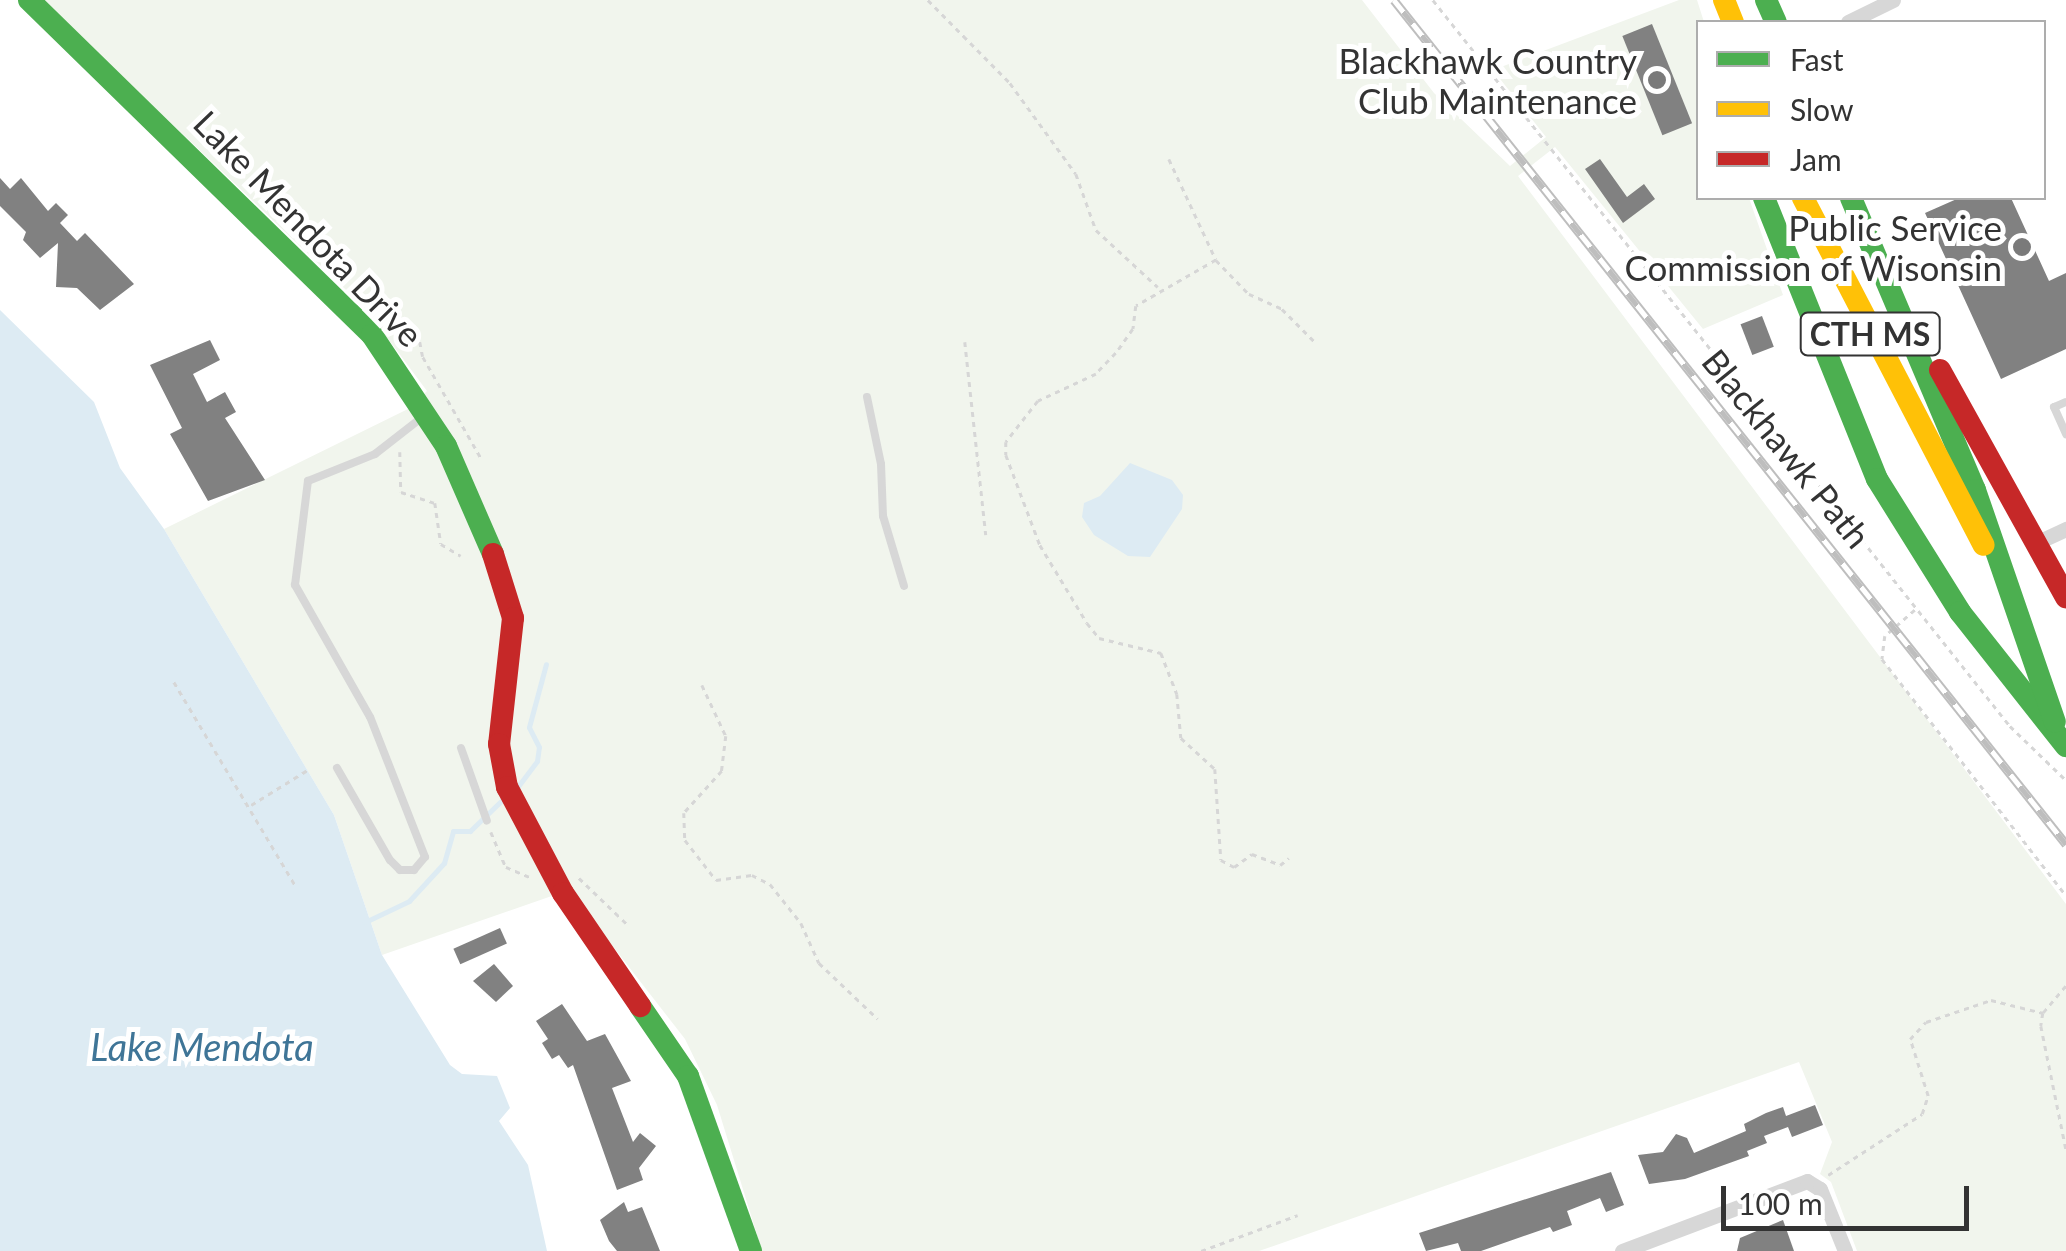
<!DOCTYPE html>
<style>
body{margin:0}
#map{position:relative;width:2066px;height:1251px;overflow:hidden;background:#fff;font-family:Lato,sans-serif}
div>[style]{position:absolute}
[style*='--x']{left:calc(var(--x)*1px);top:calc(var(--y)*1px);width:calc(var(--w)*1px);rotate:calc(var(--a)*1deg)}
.green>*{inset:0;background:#f1f5ed}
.water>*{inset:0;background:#ddebf3}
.stream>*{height:5px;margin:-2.5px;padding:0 2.5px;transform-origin:2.5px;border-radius:2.5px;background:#ddebf3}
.building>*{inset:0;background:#818181;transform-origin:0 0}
.path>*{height:2.5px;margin-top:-1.25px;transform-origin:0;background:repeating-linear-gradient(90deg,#d6d6d6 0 5px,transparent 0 10px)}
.lane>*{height:8px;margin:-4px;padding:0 4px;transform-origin:4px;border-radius:4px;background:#d7d7d7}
.street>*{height:15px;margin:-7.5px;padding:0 7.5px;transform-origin:7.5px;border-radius:7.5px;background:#d7d7d7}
.fast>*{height:22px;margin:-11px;padding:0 11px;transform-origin:11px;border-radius:11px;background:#4caf50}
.slow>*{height:22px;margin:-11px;padding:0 11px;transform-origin:11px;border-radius:11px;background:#ffc107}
.jam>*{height:22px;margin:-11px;padding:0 11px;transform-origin:11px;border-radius:11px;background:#c62828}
.rail>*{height:9px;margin-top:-4.5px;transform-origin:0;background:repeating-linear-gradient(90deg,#fff 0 15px,#bebebe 0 30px);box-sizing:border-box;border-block:2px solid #bebebe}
.dots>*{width:28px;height:28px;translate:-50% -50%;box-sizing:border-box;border:5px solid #fff;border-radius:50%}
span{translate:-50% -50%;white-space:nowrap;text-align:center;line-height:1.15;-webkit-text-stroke:10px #fff;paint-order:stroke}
.shield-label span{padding:2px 8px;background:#fff;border:2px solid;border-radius:8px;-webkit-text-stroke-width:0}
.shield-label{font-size:32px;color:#333;font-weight:700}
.poi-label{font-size:35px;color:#333}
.right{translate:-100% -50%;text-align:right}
.street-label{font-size:35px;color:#333}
.water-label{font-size:38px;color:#3f7597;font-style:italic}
.legend{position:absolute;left:1696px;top:20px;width:350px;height:180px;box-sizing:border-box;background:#fff;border:2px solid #adadad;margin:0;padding:12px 18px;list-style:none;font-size:30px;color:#333}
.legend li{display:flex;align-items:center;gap:20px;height:50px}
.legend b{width:50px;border:2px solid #adadad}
.scale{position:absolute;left:1721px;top:1186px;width:248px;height:45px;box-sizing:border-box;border:5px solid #333;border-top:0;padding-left:12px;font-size:30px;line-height:35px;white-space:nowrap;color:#333;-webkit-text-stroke:8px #fff;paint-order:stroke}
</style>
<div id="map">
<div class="green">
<div style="clip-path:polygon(42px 0,1362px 0,1434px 93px,1510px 166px,1546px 137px,1493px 70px,1679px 0,1697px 0,1704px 22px,1698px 22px,1698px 198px,1749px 198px,1783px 295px,1703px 329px,1555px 147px,1518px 176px,2066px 904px,2066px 1251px,1857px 1251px,1831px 1182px,1820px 1174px,1832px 1142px,1799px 1062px,1259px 1251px,762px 1251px,717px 1105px,685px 1039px,569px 890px,382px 955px,334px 815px,164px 529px,410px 408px,427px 391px,365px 308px)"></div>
</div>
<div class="water">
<div style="clip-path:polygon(0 310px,94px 402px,120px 468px,164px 529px,334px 815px,382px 955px,450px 1065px,462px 1074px,497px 1076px,510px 1108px,499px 1121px,528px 1165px,547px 1251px,0 1251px)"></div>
<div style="clip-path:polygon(1130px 463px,1172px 480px,1183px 495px,1182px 509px,1150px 557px,1128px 556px,1094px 535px,1082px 517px,1084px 503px,1100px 496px)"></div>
</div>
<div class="stream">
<div style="--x:516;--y:789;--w:35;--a:-53"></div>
<div style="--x:537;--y:761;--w:14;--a:-82"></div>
<div style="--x:539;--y:747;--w:22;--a:-117"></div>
<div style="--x:529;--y:727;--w:65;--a:-74.9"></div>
<div style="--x:365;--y:922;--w:49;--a:-25.5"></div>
<div style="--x:409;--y:901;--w:52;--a:-47.4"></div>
<div style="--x:444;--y:863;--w:33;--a:-74"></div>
<div style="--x:453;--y:831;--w:17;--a:0"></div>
<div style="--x:470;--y:831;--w:46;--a:-44.1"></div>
</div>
<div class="building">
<div style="left:1652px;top:24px;width:107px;height:32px;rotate:68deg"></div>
<div style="clip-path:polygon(1600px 159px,1627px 197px,1644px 184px,1655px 199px,1623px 223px,1585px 169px)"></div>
<div style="clip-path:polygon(0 178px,10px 189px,21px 178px,48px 211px,56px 203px,68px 215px,60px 223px,77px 241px,85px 233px,134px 284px,100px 310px,77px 288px,56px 287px,58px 243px,40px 258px,23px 240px,26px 232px,0 206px)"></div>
<div style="clip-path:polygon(1959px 198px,2011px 198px,2049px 281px,2066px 273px,2066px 349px,2001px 379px,1925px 213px)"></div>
<div style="left:1762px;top:316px;width:33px;height:23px;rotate:69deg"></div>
<div style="clip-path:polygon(210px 340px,220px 360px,193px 374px,207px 402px,225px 392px,236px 412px,225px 418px,265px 480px,208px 501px,170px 434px,182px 428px,150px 365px)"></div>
<div style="left:500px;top:928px;width:17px;height:51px;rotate:66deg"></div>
<div style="clip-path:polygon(494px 964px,513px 986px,496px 1002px,473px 981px)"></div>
<div style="clip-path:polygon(562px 1004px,587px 1041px,605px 1034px,631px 1081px,612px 1088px,633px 1142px,640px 1133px,656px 1146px,639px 1168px,643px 1180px,617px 1190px,573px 1065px,568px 1068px,559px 1055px,552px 1059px,542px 1043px,548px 1039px,536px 1021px)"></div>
<div style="clip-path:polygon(1815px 1105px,1823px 1125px,1792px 1137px,1788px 1127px,1764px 1136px,1767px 1143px,1747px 1151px,1749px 1156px,1685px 1179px,1649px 1184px,1638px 1155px,1663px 1152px,1676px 1134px,1687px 1138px,1694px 1153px,1746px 1131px,1744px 1124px,1766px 1113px,1783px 1107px,1786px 1116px)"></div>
<div style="clip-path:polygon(1611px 1172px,1624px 1205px,1606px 1212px,1600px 1198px,1567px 1211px,1572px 1225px,1553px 1232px,1550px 1227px,1481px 1251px,1461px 1251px,1458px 1243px,1426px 1251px,1419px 1233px)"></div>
<div style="clip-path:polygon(624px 1202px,628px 1212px,642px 1207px,660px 1251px,617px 1251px,609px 1241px,600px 1220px)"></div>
<div style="clip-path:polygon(1783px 1220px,1794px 1251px,1737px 1251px,1740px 1238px)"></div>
</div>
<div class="path">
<div style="--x:928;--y:0;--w:117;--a:45.3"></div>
<div style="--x:1010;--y:83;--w:112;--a:54"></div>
<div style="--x:1076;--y:174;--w:59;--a:70.3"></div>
<div style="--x:1096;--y:230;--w:84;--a:42.6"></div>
<div style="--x:1433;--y:0;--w:927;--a:51.52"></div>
<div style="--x:2010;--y:726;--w:78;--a:44"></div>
<div style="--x:1169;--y:159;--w:111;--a:65"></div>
<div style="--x:1216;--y:260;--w:47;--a:45.9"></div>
<div style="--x:1249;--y:294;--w:36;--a:24"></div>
<div style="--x:1282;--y:309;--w:48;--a:45"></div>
<div style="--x:1216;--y:260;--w:92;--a:150.1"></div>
<div style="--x:1136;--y:306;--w:23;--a:97"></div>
<div style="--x:1133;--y:329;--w:29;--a:125"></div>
<div style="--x:1116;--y:353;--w:29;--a:134"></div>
<div style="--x:1096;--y:374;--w:64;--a:155"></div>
<div style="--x:1038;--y:401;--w:52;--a:128"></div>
<div style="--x:1006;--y:442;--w:13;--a:90"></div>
<div style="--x:1006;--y:455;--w:96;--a:69.3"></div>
<div style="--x:1040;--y:545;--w:91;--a:58.9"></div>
<div style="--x:1087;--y:623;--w:19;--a:51"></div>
<div style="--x:1099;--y:638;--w:64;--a:13.6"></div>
<div style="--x:1161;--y:653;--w:44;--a:68.7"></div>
<div style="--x:1177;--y:694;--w:44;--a:84.8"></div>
<div style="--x:1181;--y:738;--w:46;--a:42.4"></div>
<div style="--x:1215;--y:769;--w:91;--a:86.2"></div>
<div style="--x:1221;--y:860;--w:15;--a:28"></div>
<div style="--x:1234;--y:867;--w:22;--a:-36"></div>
<div style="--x:1252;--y:854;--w:30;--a:21"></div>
<div style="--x:1280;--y:865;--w:11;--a:-38"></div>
<div style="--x:418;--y:332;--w:25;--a:79"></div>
<div style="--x:423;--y:357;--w:116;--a:60.1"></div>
<div style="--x:965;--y:342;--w:194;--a:83.8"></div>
<div style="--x:400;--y:452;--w:40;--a:88.6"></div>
<div style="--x:401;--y:492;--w:36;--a:18"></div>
<div style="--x:435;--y:503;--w:41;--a:81.7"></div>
<div style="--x:441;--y:544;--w:23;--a:31"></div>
<div style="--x:1915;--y:610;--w:40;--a:139"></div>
<div style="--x:1885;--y:636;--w:23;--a:97"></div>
<div style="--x:1882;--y:659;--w:299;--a:52.1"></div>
<div style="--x:174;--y:682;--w:236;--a:59.2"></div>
<div style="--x:702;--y:685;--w:56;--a:64.8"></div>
<div style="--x:726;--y:736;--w:35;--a:97"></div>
<div style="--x:722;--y:771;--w:57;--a:132.1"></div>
<div style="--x:684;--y:813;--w:27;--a:88"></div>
<div style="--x:685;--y:840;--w:51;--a:52.2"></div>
<div style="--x:716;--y:880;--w:36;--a:-8"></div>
<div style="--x:752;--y:875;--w:20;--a:27"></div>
<div style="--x:770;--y:884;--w:50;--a:51.5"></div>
<div style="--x:801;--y:923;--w:44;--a:65.8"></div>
<div style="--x:819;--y:963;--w:81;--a:43.5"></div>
<div style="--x:251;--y:805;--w:68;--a:-31.8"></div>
<div style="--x:491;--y:832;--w:38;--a:67"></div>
<div style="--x:506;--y:867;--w:26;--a:23"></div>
<div style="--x:579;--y:878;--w:68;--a:43.8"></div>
<div style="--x:2066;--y:986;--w:35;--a:130"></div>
<div style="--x:2043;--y:1013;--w:13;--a:99"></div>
<div style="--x:2041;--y:1026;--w:126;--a:78.5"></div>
<div style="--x:1828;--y:1175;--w:112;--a:-33"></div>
<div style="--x:1922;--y:1114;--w:19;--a:-72"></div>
<div style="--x:1928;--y:1096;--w:60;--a:-107.5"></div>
<div style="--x:1910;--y:1039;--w:23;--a:-47"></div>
<div style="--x:1926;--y:1022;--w:69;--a:-18.7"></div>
<div style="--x:1991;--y:1000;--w:54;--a:14"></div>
<div style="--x:1201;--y:1251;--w:103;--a:-20.4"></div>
</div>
<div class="lane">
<div style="--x:867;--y:397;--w:68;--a:78.2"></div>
<div style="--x:881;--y:464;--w:52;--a:87.8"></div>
<div style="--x:883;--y:516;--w:73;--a:73.3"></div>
<div style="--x:2066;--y:402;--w:13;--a:157"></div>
<div style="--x:2054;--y:407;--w:30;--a:66"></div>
<div style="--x:461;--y:748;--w:77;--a:70.4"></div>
<div style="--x:337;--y:768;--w:106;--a:60.1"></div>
<div style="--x:390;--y:860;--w:14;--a:45"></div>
<div style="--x:400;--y:870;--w:14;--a:0"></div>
<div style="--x:414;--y:870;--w:17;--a:-50"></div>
<div style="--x:425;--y:857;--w:150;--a:-111.4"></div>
<div style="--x:370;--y:717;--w:152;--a:-119.6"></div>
<div style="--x:295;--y:585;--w:105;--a:-82.9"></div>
<div style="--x:308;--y:481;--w:72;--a:-21.9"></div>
<div style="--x:375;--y:454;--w:58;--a:-38"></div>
</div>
<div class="street">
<div style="--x:1848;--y:22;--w:50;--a:-26.1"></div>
<div style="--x:2040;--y:541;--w:29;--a:-25"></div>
<div style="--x:1622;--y:1251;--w:198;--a:-20.7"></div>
<div style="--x:1807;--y:1181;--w:15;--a:32"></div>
<div style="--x:1820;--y:1189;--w:67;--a:68"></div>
</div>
<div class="fast">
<div style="--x:29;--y:0;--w:479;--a:44.3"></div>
<div style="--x:372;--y:335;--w:133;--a:56.3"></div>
<div style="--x:446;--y:446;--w:118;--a:66.5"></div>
<div style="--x:1766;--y:0;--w:24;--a:66"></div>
<div style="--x:1764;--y:198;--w:303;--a:68.1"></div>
<div style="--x:1877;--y:479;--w:157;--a:58"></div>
<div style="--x:1960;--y:612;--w:171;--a:51.7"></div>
<div style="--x:1851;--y:198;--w:317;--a:67"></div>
<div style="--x:1975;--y:490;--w:245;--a:71"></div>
<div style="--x:640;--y:1006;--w:85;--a:55.6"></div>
<div style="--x:688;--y:1076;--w:186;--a:70.2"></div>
</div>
<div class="slow">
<div style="--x:1724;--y:0;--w:24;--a:68"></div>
<div style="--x:1803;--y:198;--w:391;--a:62.5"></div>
</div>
<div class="jam">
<div style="--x:1940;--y:370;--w:260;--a:61"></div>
<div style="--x:493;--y:554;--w:67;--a:72.6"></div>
<div style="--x:513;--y:618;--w:127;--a:96.3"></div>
<div style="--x:499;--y:744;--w:44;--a:79.5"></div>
<div style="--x:507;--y:787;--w:120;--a:62.2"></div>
<div style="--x:563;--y:893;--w:137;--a:55.7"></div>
</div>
<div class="rail">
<div style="--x:1394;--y:0;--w:1079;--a:51.47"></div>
</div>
<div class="dots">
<div style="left:1657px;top:80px;background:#7a7a7a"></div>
<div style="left:2022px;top:247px;background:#7a7a7a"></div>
</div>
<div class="shield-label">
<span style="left:1870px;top:334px">CTH MS</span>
</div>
<div class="poi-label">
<span class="right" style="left:1637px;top:80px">Blackhawk Country<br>Club Maintenance</span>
<span class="right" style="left:2002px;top:247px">Public Service<br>Commission of Wisonsin</span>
</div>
<div class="street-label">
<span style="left:309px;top:228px;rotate:46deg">Lake Mendota Drive</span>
<span style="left:1787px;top:448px;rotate:51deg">Blackhawk Path</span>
</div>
<div class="water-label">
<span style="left:202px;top:1047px">Lake Mendota</span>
</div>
<ul class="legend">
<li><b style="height:12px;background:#4caf50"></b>Fast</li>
<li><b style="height:12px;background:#ffc107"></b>Slow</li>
<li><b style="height:12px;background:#c62828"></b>Jam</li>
</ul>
<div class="scale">100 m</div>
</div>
